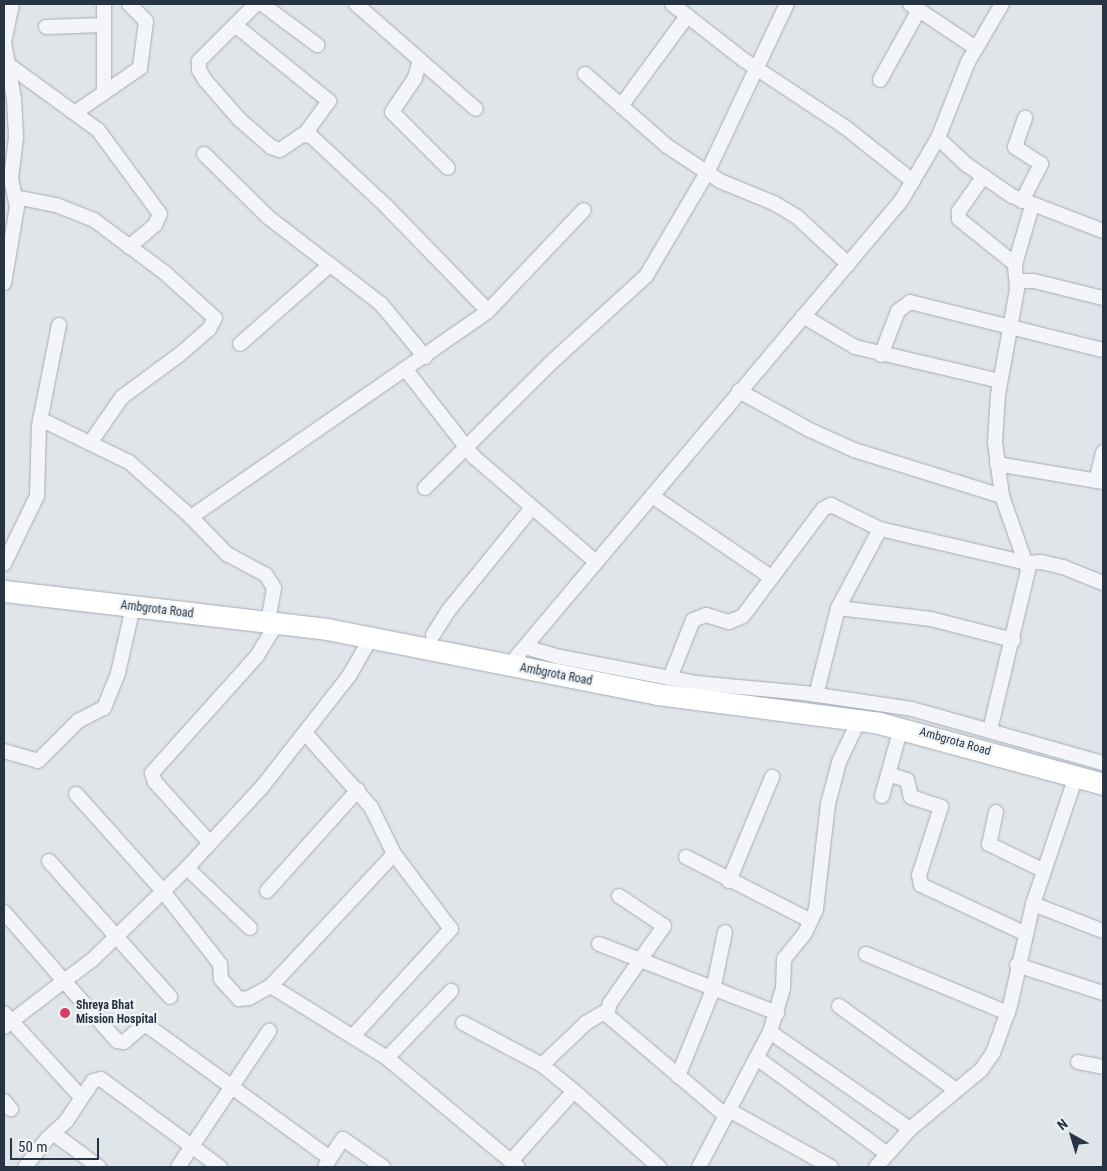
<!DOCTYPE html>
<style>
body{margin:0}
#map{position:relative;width:1107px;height:1171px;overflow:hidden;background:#e0e5ea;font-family:"Roboto Condensed",sans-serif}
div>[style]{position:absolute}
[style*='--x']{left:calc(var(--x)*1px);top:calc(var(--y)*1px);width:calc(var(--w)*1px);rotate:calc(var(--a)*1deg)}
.roads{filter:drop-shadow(0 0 1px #a5acb5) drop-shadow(0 0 1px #a5acb5)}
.minor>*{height:14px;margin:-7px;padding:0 7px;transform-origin:7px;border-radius:7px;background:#f3f5f8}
.primary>*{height:21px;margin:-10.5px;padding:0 10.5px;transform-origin:10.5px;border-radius:10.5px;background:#fff}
.dots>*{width:14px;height:14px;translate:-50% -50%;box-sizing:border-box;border:2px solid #f0f4f7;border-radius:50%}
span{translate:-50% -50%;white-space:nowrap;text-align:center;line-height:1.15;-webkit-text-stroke:4.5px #f0f4f7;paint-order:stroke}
.street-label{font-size:12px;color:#273443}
.poi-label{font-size:12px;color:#273443;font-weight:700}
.left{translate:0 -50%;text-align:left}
.frame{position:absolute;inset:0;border:5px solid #273443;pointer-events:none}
.north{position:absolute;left:1047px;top:1111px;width:50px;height:50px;-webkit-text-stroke:4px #f0f4f7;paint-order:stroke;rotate:321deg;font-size:14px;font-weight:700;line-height:20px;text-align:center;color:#273443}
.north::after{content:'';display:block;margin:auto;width:18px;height:22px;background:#273443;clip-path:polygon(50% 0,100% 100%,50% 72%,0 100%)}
.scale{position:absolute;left:10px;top:1138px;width:89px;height:22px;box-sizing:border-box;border:2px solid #273443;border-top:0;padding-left:6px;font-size:15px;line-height:18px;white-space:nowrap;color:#273443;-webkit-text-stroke:4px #f0f4f7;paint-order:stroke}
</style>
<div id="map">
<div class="roads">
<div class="minor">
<div style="--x:104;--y:4;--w:89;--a:90"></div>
<div style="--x:256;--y:4;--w:81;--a:135"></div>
<div style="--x:199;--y:61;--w:9;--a:90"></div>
<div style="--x:199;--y:70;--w:12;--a:59"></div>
<div style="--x:205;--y:80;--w:52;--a:48.9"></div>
<div style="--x:239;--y:119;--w:43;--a:41.2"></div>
<div style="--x:271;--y:147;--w:9;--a:18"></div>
<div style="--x:280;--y:150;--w:27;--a:-34"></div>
<div style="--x:302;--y:135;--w:9;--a:6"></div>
<div style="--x:311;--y:136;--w:103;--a:43"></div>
<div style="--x:386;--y:206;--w:146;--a:45.8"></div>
<div style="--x:262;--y:4;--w:69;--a:36.7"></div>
<div style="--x:356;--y:4;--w:159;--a:41.2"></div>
<div style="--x:672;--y:4;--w:91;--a:37.9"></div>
<div style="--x:744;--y:60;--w:121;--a:33.6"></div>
<div style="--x:845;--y:127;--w:87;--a:38.5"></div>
<div style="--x:910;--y:4;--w:79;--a:33.7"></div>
<div style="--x:235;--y:25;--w:121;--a:39"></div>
<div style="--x:329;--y:101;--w:41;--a:126"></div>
<div style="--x:46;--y:27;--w:58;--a:-2"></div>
<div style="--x:420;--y:60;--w:19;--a:106"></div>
<div style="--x:415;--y:78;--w:41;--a:124.1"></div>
<div style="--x:392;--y:112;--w:79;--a:45"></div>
<div style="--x:6;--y:63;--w:114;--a:36.1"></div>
<div style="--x:98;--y:130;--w:104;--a:53.6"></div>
<div style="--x:160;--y:214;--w:12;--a:114"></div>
<div style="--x:155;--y:225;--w:34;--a:140"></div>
<div style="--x:585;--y:74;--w:109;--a:41.3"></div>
<div style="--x:667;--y:146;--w:64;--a:33.4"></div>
<div style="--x:720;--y:181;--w:58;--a:22.2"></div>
<div style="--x:774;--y:203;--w:26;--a:31"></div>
<div style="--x:796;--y:216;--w:71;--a:42.7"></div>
<div style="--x:880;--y:80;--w:80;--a:-60.9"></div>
<div style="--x:621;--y:106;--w:112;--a:-53.7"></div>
<div style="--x:76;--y:112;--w:78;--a:-34.5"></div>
<div style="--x:140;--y:68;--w:47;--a:-82.7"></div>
<div style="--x:146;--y:21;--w:24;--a:-135"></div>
<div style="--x:938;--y:138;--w:40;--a:43"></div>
<div style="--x:967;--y:165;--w:55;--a:34.6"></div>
<div style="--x:1012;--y:196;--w:97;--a:21"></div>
<div style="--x:204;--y:154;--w:90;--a:44.5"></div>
<div style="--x:268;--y:217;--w:143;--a:37.6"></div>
<div style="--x:381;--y:304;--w:69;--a:50.3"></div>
<div style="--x:983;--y:177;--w:42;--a:125.2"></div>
<div style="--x:959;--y:211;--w:8;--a:90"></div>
<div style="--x:959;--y:219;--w:72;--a:38.8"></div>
<div style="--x:15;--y:197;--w:42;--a:11"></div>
<div style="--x:56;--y:205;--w:41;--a:21.5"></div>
<div style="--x:94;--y:220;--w:89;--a:36.7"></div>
<div style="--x:165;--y:273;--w:67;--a:42"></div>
<div style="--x:215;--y:318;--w:13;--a:119"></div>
<div style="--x:209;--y:329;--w:40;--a:139"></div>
<div style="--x:179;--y:355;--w:71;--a:143.6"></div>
<div style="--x:122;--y:397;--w:56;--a:124.8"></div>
<div style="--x:1022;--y:201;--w:42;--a:-62.8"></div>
<div style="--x:1041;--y:164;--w:31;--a:-147"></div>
<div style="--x:1015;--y:147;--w:31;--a:-71"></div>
<div style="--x:1018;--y:281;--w:16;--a:0"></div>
<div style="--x:1034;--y:281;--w:71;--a:13.8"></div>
<div style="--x:4;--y:283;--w:77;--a:-80.3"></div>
<div style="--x:17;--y:207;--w:30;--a:-102"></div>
<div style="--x:11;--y:178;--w:41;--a:-83"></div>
<div style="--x:16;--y:137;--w:38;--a:-93"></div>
<div style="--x:14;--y:99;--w:58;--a:-100"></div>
<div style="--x:4;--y:42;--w:39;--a:-78"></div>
<div style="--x:803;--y:316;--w:61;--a:30.8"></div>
<div style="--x:855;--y:347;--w:149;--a:13.2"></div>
<div style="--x:240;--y:344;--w:120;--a:-41.3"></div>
<div style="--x:881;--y:355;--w:47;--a:-68.9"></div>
<div style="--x:898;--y:311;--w:15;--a:-37"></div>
<div style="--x:910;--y:302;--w:199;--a:14"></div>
<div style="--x:406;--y:370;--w:110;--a:52"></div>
<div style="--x:474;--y:457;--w:161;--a:40.7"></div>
<div style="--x:739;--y:391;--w:81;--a:28.8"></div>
<div style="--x:810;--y:430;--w:48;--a:24.4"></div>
<div style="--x:854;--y:450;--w:155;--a:17.3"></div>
<div style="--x:40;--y:419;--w:99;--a:25.8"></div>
<div style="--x:129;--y:462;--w:83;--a:41.6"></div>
<div style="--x:191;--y:517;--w:52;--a:45.8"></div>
<div style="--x:227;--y:554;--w:44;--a:28.3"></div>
<div style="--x:266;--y:575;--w:15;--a:58"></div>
<div style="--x:274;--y:588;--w:23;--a:100"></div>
<div style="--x:997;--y:464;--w:108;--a:9.6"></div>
<div style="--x:1096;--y:481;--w:30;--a:-76"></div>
<div style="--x:425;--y:488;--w:183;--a:-44.8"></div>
<div style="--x:555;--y:359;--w:123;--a:-42.4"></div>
<div style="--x:646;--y:276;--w:120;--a:-59.4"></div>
<div style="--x:707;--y:173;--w:187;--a:-64.7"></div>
<div style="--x:652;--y:496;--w:145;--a:34.3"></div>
<div style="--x:191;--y:517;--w:361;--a:-34.7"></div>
<div style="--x:488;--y:311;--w:139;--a:-46.5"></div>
<div style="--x:4;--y:564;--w:76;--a:-64.1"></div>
<div style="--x:37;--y:496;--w:70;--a:-88.4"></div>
<div style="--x:39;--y:426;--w:103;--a:-78.8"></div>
<div style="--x:838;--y:608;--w:94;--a:6.7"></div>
<div style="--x:931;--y:619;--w:85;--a:14.4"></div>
<div style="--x:433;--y:635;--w:28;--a:-58"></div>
<div style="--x:448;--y:611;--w:132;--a:-50.9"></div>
<div style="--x:525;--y:647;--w:36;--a:16"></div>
<div style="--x:560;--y:657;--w:138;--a:10.8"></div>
<div style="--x:696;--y:683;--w:108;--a:5.3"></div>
<div style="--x:804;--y:693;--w:109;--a:8.4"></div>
<div style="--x:912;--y:709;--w:198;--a:15.8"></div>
<div style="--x:517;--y:656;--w:595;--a:-49.84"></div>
<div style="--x:901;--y:201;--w:73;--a:-59.6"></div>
<div style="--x:938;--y:138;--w:82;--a:-68.5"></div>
<div style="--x:968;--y:62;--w:67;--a:-59.6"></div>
<div style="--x:670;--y:678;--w:62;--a:-68.4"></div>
<div style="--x:693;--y:620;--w:14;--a:-21"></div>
<div style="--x:706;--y:615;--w:24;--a:17"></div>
<div style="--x:729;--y:622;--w:15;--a:-23"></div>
<div style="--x:743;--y:616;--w:134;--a:-53.2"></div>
<div style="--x:823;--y:509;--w:9;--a:-27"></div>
<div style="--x:831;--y:505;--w:55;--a:26.1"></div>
<div style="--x:880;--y:529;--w:151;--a:13"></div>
<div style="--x:1027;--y:563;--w:14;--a:-4"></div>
<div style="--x:1041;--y:562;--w:23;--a:13"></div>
<div style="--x:1063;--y:567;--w:43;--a:21.8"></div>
<div style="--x:816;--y:695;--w:90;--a:-75.8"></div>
<div style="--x:838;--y:608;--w:89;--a:-62"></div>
<div style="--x:990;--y:730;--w:164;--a:-76.6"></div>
<div style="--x:1028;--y:570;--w:78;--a:-109.4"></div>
<div style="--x:1002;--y:496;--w:54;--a:-97.4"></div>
<div style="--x:995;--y:442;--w:47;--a:-86.3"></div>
<div style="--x:998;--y:395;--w:108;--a:-79.8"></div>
<div style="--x:1017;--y:289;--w:25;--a:-95"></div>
<div style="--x:1015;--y:264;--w:60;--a:-73.7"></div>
<div style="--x:305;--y:733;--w:99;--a:48.3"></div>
<div style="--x:371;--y:807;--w:52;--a:63.9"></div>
<div style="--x:394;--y:854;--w:94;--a:52.8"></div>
<div style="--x:451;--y:929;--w:144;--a:132.5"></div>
<div style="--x:4;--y:751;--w:35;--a:16"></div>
<div style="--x:38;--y:761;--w:57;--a:-45"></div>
<div style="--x:78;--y:721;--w:29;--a:-27"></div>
<div style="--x:104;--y:708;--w:38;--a:-68"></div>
<div style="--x:118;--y:673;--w:68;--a:-77.2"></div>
<div style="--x:888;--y:774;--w:20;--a:18"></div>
<div style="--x:907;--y:780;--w:17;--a:77"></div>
<div style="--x:911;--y:797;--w:32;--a:18"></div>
<div style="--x:941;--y:807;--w:71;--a:107.9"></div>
<div style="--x:919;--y:875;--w:10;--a:79"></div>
<div style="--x:921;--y:885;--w:114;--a:25"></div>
<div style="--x:76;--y:794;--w:129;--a:48.1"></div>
<div style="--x:162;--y:890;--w:94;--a:51.9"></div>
<div style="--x:220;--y:964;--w:15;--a:86"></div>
<div style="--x:221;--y:979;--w:27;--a:48"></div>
<div style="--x:239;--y:999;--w:10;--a:-6"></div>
<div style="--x:249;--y:998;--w:25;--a:-29"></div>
<div style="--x:882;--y:796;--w:71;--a:-74.4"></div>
<div style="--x:996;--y:812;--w:33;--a:102"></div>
<div style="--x:989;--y:844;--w:61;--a:26.1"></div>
<div style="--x:210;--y:843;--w:82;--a:-132"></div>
<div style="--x:155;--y:782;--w:9;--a:-108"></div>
<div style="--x:152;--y:773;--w:157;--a:-48.1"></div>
<div style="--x:257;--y:656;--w:39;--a:-59"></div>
<div style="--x:394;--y:854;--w:180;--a:133"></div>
<div style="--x:271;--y:986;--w:137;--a:31.8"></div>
<div style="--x:387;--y:1058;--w:170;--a:39.8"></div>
<div style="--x:686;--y:857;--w:140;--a:27.1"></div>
<div style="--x:49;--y:861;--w:182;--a:48.3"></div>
<div style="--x:187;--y:868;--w:87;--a:43.6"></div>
<div style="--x:729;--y:881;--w:113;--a:-67.5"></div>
<div style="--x:267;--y:891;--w:136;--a:-48"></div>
<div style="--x:619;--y:896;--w:54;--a:33.7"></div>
<div style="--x:664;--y:926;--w:94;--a:125"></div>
<div style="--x:610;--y:1003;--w:12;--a:104"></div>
<div style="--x:607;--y:1015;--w:156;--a:40.3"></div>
<div style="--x:1033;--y:904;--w:75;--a:21.1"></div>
<div style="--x:4;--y:912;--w:91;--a:49"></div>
<div style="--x:64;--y:981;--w:34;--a:-37"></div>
<div style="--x:91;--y:961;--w:134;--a:-44.1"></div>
<div style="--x:187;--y:868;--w:110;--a:-47.2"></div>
<div style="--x:262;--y:787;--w:141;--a:-51.9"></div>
<div style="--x:349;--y:676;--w:46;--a:-60.1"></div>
<div style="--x:599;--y:944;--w:191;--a:21.2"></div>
<div style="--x:866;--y:954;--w:154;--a:22.6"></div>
<div style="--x:1017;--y:965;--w:90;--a:18"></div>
<div style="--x:839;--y:1006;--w:144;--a:35.7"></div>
<div style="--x:4;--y:1013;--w:114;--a:47.5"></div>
<div style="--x:463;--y:1023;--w:89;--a:28"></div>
<div style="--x:542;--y:1065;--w:41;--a:39.1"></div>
<div style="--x:4;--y:1027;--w:76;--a:-37.5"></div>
<div style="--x:64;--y:981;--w:80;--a:48.5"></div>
<div style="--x:117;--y:1041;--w:7;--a:8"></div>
<div style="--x:124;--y:1042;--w:23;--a:-41"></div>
<div style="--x:141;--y:1027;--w:7;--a:-8"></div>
<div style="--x:148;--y:1026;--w:225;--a:36"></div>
<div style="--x:330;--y:1158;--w:10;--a:119"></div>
<div style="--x:770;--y:1032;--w:170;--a:34.7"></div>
<div style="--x:387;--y:1058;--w:93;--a:-46.3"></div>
<div style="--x:757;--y:1058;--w:160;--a:36.4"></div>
<div style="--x:1078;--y:1062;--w:25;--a:11"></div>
<div style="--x:542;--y:1065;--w:61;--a:-43.7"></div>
<div style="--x:586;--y:1023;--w:23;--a:-31"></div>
<div style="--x:678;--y:1076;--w:93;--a:-67.9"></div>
<div style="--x:713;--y:990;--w:59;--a:-78.3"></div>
<div style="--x:4;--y:1101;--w:11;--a:49"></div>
<div style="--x:729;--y:1110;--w:117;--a:29.2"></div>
<div style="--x:53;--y:1133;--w:57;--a:36.5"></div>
<div style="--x:330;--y:1158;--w:23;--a:-56"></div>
<div style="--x:343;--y:1139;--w:49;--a:35"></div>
<div style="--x:511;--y:1161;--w:94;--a:-48"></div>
<div style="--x:574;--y:1091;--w:114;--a:41.8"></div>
<div style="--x:25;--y:1167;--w:37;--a:-52"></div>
<div style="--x:48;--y:1138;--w:26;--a:-43"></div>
<div style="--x:67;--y:1120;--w:47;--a:-56.3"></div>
<div style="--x:93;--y:1081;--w:8;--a:-14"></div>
<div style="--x:101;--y:1079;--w:148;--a:36.5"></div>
<div style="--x:178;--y:1167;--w:164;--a:-56.2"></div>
<div style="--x:699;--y:1167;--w:153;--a:-62.3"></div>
<div style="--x:770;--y:1032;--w:46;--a:-73.5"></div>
<div style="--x:783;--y:988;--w:29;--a:-88"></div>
<div style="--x:784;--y:959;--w:33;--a:-51"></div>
<div style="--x:805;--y:933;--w:26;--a:-65"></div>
<div style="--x:816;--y:909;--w:106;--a:-83.5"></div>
<div style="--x:828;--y:804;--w:43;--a:-75.3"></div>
<div style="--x:839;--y:762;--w:47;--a:-64.5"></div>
<div style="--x:876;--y:1167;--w:51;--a:-48.2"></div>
<div style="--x:910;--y:1129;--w:92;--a:-39.7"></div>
<div style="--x:981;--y:1070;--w:21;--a:-55"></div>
<div style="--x:993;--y:1053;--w:50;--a:-70.1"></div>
<div style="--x:1010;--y:1006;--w:105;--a:-77.3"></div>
<div style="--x:1033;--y:904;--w:135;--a:-71.4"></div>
</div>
<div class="primary">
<div style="--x:4;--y:591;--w:325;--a:6.7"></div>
<div style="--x:327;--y:629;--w:336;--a:11.1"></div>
<div style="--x:657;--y:694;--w:224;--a:7.4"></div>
<div style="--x:879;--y:723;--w:232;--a:15.2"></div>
</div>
</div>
<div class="dots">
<div style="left:65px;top:1013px;background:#d93c63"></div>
</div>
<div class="street-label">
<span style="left:157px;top:610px;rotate:7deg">Ambgrota Road</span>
<span style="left:556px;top:675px;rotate:11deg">Ambgrota Road</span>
<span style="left:955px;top:742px;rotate:16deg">Ambgrota Road</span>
</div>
<div class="poi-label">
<span class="left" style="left:76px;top:1013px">Shreya Bhat<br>Mission Hospital</span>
</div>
<div class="frame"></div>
<div class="north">N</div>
<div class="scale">50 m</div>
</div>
